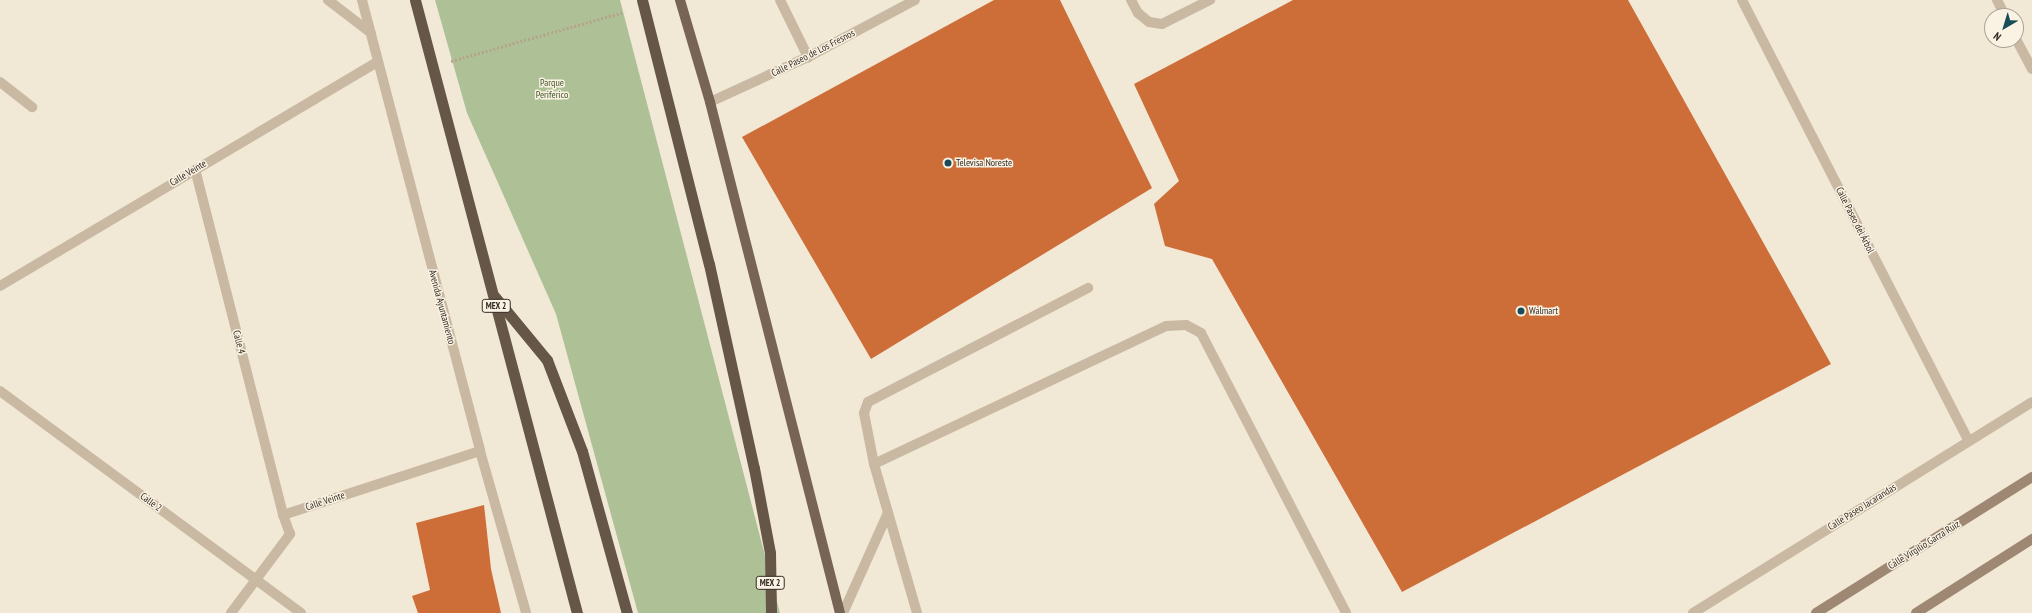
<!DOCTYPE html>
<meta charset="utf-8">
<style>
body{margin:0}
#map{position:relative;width:2032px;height:613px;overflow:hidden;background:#f2e8d6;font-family:"PT Sans Narrow",sans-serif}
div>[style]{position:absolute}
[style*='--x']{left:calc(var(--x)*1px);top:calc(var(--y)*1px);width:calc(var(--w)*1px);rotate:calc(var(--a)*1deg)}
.green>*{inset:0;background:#aec196}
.building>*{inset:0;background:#cd6e39}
.path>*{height:2.5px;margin-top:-1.25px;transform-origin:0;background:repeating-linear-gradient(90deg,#b6a38c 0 2px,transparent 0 4px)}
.service>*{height:10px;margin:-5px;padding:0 5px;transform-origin:5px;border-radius:5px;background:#cab9a2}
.minor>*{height:10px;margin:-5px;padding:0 5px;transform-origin:5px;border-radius:5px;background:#cab9a2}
.secondary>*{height:10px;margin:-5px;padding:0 5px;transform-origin:5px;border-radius:5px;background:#9e8873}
.primary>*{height:10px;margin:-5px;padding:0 5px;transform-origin:5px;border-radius:5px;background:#776455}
.trunk>*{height:11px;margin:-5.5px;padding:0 5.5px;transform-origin:5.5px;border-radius:5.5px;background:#665648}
.dots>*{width:11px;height:11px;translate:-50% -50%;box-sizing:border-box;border:2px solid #faf2e2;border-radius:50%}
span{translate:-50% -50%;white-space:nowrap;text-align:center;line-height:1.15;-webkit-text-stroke:3px #faf2e2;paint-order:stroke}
.shield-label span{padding:1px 3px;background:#faf2e2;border:1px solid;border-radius:3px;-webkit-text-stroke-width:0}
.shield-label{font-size:9px;color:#342b25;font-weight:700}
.street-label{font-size:10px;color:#342b25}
.park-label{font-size:10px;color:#3e5427}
.poi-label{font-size:10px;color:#342b25}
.left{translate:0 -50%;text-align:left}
.north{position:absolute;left:1984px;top:8px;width:40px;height:40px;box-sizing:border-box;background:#faf2e2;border:1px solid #aba296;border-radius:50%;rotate:218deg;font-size:11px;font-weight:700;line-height:16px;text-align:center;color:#342b25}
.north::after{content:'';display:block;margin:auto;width:14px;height:18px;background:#184c58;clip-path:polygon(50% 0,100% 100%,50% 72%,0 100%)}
</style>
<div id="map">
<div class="green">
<div style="clip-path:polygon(435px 0,620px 0,780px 613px,638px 613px,556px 314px,467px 113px)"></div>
</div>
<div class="building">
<div style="clip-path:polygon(994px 0,1060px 0,1152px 188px,871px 359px,742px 137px)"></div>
<div style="clip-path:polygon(1293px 0,1628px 0,1831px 364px,1402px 592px,1212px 259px,1165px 246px,1154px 204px,1179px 181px,1134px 84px)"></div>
<div style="clip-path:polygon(484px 505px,491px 569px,501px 613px,418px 613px,412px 596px,430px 590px,416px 523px)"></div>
</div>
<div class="path">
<div style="--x:451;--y:61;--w:180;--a:-15.8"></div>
</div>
<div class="service">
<div style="--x:1131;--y:0;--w:15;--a:62"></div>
<div style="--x:1138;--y:13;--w:14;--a:39"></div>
<div style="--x:1149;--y:22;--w:13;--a:9"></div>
<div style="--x:1162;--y:24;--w:54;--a:-26.6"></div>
<div style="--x:0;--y:391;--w:374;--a:36.4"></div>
<div style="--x:874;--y:464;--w:323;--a:-25.3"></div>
<div style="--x:1166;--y:326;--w:20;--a:-3"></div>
<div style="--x:1186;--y:325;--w:17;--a:28"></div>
<div style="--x:1201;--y:333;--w:315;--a:62.6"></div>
<div style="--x:843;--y:613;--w:110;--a:-65.8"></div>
<div style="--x:917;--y:613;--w:155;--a:-106.1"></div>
<div style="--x:874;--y:464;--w:52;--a:-101.1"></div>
<div style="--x:864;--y:413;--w:12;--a:-70"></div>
<div style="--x:868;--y:402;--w:248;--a:-27.4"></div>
</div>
<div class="minor">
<div style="--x:328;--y:0;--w:54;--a:37.5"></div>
<div style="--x:362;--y:0;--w:466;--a:75.3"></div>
<div style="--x:480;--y:451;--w:168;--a:74.1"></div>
<div style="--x:780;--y:0;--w:64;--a:63.8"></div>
<div style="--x:1742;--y:0;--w:495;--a:62.8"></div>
<div style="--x:1997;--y:0;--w:18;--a:63"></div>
<div style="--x:2016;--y:39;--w:34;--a:62"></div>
<div style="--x:0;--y:82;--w:41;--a:38"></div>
<div style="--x:710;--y:102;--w:108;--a:-24.7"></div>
<div style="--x:808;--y:57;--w:121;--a:-28"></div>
<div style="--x:195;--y:169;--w:357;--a:75.7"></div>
<div style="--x:0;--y:286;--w:439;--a:-30.7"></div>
<div style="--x:231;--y:613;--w:99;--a:-53.2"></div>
<div style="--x:290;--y:534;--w:20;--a:-110"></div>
<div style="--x:283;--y:515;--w:207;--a:-18"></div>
<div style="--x:1693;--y:613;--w:399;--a:-31.9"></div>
</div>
<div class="secondary">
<div style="--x:1816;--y:613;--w:255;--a:-32.2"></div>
<div style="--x:1916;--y:613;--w:138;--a:-32.5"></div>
</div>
<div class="primary">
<div style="--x:680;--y:0;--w:106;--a:73.6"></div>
<div style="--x:710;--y:102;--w:527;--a:75.73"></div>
</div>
<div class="trunk">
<div style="--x:415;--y:0;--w:634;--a:75.2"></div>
<div style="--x:642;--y:0;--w:272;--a:75.8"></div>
<div style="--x:709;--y:264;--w:209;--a:77.6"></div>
<div style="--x:754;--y:468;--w:86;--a:79.3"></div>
<div style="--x:770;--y:553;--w:60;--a:89"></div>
<div style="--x:495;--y:297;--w:82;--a:50.5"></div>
<div style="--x:547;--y:360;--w:97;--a:69"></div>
<div style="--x:582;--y:451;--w:168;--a:74.5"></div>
</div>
<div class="dots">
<div style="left:948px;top:163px;background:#184c58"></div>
<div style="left:1521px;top:311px;background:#184c58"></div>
</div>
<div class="shield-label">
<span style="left:496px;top:306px">MEX 2</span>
<span style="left:770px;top:583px">MEX 2</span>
</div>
<div class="street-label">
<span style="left:813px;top:53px;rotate:-27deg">Calle Paseo de Los Fresnos</span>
<span style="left:188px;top:173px;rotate:-31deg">Calle Veinte</span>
<span style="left:1855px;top:220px;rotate:63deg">Calle Paseo del Árbol</span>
<span style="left:442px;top:307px;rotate:75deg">Avenida Ayuntamiento</span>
<span style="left:239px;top:342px;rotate:76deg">Calle 4</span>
<span style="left:325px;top:501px;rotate:-18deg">Calle Veinte</span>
<span style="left:151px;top:502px;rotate:36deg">Calle 2</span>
<span style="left:1862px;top:507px;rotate:-32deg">Calle Paseo Jacarandas</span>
<span style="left:1924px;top:545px;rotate:-32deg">Calle Virgilio Garza Ruiz</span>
</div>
<div class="park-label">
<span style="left:552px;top:88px">Parque<br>Periferico</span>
</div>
<div class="poi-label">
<span class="left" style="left:956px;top:163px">Televisa Noreste</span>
<span class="left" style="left:1529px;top:311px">Walmart</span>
</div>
<div class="north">N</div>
</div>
